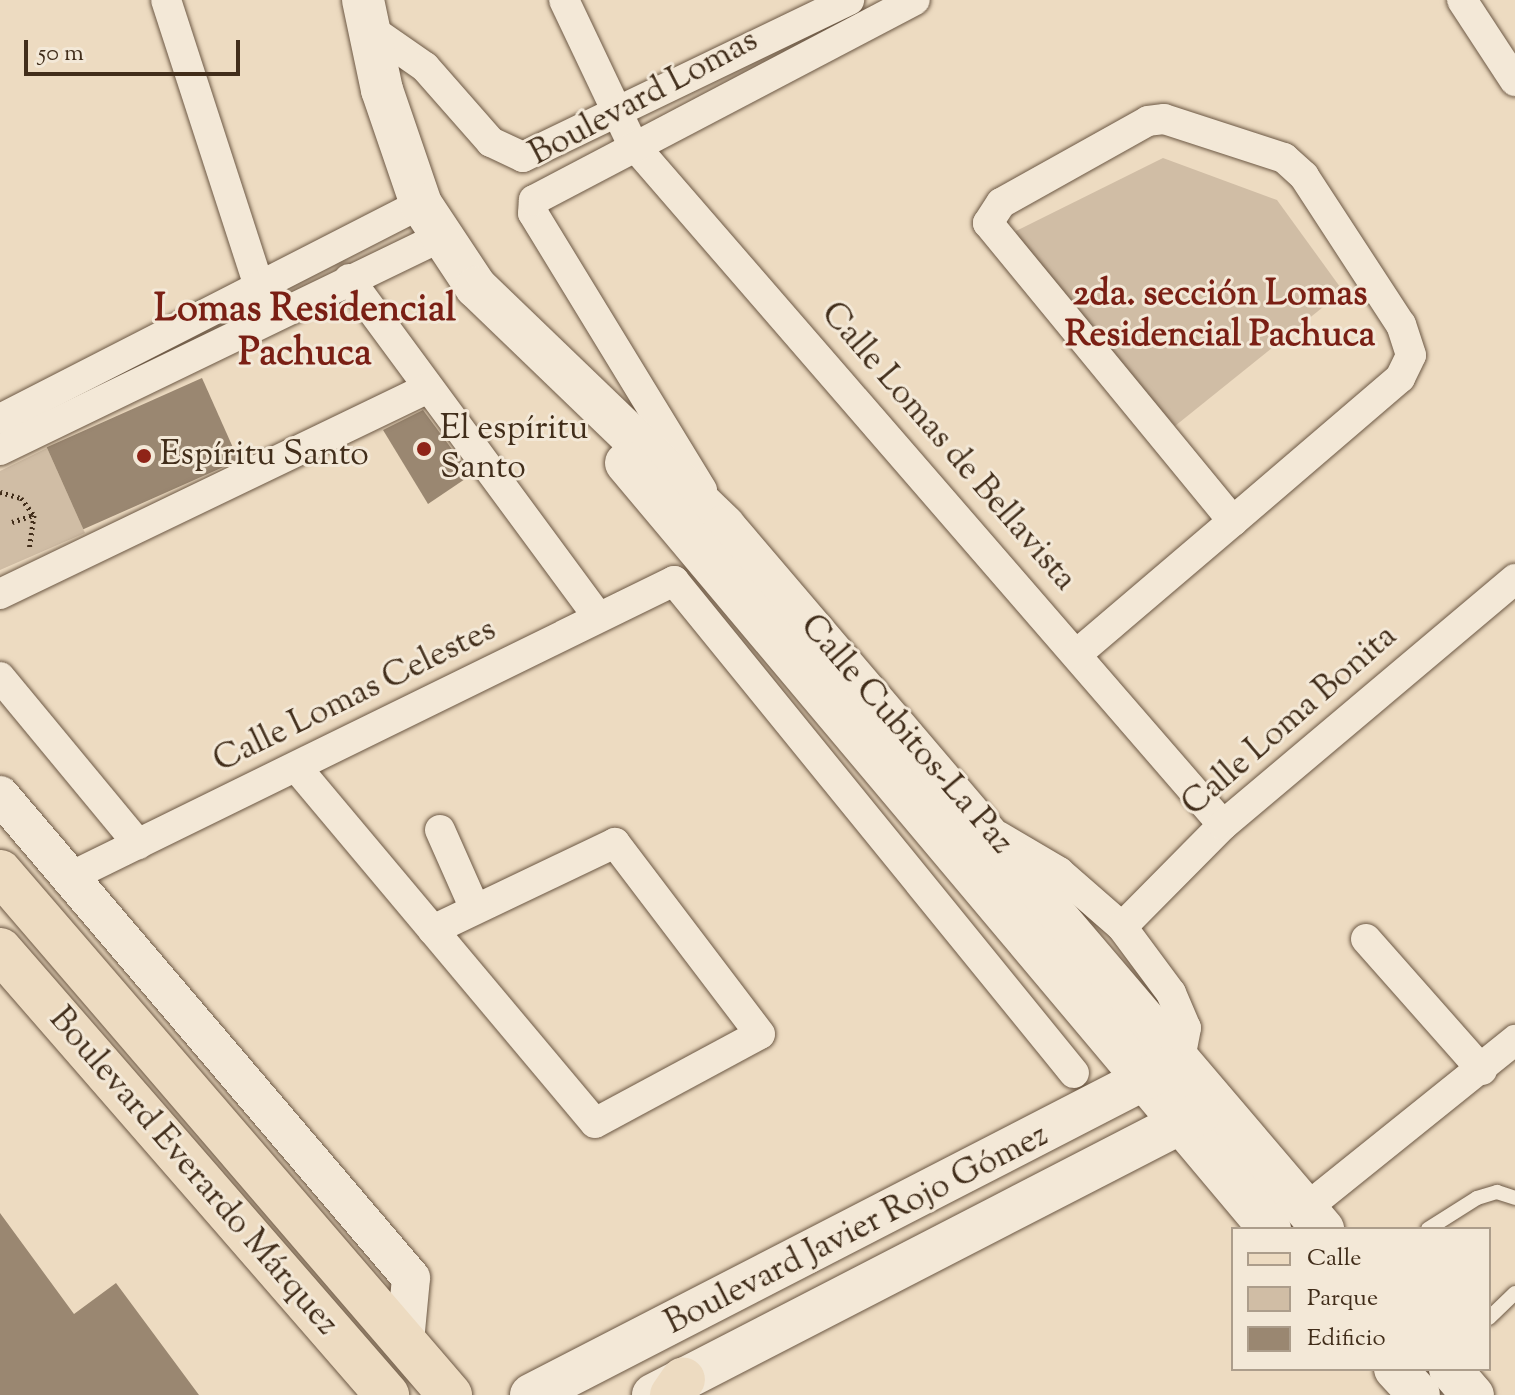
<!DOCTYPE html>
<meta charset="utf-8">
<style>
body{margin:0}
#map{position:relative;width:1515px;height:1395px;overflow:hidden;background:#eddbc1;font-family:"Sorts Mill Goudy",serif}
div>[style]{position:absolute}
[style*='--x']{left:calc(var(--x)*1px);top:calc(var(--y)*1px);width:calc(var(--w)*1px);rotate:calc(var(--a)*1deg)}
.green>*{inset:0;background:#d0bda5}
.building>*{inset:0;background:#9a8771;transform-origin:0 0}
.path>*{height:5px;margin-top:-2.5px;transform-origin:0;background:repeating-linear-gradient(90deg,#412d1a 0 2px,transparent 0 6px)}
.roads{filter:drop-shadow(0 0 2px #6c5844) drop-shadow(0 0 2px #6c5844)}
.service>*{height:14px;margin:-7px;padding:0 7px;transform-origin:7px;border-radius:7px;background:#f3e8d7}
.minor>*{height:30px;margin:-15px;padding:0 15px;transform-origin:15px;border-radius:15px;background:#f3e8d7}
.tertiary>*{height:38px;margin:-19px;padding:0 19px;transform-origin:19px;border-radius:19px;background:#f3e8d7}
.secondary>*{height:42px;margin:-21px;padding:0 21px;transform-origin:21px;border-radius:21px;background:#f3e8d7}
.primary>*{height:44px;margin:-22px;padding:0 22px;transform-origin:22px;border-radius:22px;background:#eddbc1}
.dots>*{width:22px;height:22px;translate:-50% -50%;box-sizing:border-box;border:4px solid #f3e8d7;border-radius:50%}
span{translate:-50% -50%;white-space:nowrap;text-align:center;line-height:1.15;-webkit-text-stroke:6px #f3e8d7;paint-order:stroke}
.street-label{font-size:34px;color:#412d1a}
.poi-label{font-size:34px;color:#412d1a}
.left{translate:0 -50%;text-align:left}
.neighbourhood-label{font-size:36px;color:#7a1f14;font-weight:700}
.quarter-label{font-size:38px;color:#7a1f14;font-weight:700}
.legend{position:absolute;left:1231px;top:1227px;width:260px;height:144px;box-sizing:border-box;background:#f3e8d7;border:2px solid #ac9d8b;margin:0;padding:10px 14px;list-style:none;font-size:24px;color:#412d1a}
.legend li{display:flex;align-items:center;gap:16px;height:40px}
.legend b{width:40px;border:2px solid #ac9d8b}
.scale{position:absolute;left:24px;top:40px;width:216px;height:36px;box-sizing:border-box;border:4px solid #412d1a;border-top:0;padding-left:10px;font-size:24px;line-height:28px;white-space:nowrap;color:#412d1a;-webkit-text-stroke:6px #f3e8d7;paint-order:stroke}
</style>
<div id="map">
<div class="green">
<div style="clip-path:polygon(1163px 158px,1277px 200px,1343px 291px,1175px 426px,1018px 244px,1016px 231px)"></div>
<div style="clip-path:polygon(47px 448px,85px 533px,0 570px,0 471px)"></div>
</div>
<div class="building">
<div style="left:202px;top:378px;width:90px;height:170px;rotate:66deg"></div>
<div style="clip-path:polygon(423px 410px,471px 475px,428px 504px,383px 430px)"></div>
<div style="clip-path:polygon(0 1213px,74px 1314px,116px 1283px,199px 1395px,0 1395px)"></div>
</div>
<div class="path">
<div style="--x:0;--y:492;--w:22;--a:16"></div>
<div style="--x:21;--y:498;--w:21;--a:53"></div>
<div style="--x:34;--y:515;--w:34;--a:98"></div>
<div style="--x:12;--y:522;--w:23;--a:-18"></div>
</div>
<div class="roads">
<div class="service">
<div style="--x:1428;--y:1229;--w:58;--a:-32.3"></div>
<div style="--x:1477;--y:1198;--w:21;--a:-17"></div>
<div style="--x:1497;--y:1192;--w:19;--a:18"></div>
<div style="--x:1489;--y:1318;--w:36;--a:-44"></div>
</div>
<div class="minor">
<div style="--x:166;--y:0;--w:326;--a:72"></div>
<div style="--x:564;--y:0;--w:158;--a:64.6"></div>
<div style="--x:632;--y:143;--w:902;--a:49.09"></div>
<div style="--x:1462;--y:0;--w:97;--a:56.8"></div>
<div style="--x:369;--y:28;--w:68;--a:34.9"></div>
<div style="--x:425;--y:67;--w:100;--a:48.7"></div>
<div style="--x:491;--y:142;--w:35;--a:25"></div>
<div style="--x:523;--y:157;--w:362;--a:-25.7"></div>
<div style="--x:349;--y:279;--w:420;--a:53.6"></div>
<div style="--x:0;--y:419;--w:473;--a:-27.1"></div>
<div style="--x:0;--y:450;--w:491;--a:-25.8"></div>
<div style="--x:702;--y:490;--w:324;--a:-121.4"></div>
<div style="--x:533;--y:213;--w:13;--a:-86"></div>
<div style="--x:534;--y:200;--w:430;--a:-27.7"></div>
<div style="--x:0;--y:594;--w:473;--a:-25.7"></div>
<div style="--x:1078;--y:653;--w:204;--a:-40.4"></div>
<div style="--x:1233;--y:521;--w:220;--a:-40.6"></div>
<div style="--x:1400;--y:378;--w:25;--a:-64"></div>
<div style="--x:1411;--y:355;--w:32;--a:-108"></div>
<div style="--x:1401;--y:325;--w:178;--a:-123.1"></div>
<div style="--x:1304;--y:176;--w:27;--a:-138"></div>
<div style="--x:1284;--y:158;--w:126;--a:-162"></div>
<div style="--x:1164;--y:119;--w:16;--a:173"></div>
<div style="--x:1148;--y:121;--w:168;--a:150.8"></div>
<div style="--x:1001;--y:203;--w:24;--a:123"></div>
<div style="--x:988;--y:223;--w:386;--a:50.6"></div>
<div style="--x:0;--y:677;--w:217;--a:50.4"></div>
<div style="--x:297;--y:768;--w:463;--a:50"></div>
<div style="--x:595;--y:1123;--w:187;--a:-28.3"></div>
<div style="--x:760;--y:1034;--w:240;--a:-127.2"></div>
<div style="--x:615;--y:843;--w:202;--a:154.5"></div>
<div style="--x:440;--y:830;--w:86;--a:66.1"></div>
<div style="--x:998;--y:836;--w:71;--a:30.5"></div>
<div style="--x:1059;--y:872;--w:84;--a:41.1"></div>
<div style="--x:1122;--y:927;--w:82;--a:53.4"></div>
<div style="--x:1171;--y:993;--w:38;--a:67"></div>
<div style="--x:1186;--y:1028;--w:32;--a:101"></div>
<div style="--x:68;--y:878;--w:675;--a:-26.11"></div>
<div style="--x:674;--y:581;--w:634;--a:50.89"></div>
<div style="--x:1122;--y:927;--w:144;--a:-45.3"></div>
<div style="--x:1223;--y:825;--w:382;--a:-40.1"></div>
<div style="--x:1366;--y:939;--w:175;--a:48.5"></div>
<div style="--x:1305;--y:1209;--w:270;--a:-38.8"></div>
</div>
<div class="tertiary">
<div style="--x:0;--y:795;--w:634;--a:49.6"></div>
<div style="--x:411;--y:1278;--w:64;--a:95.4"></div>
</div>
<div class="secondary">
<div style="--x:363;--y:0;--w:92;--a:78.1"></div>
<div style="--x:382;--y:90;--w:120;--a:71.1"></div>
<div style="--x:421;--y:204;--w:100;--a:56.5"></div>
<div style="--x:476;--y:287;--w:344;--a:43.9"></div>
<div style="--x:724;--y:526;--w:924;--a:49.57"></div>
<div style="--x:626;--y:463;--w:1001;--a:49.95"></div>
<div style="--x:1395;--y:1369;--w:35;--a:47"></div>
<div style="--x:1450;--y:1369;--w:35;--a:49"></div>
<div style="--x:531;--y:1395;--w:714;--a:-27.25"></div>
<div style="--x:653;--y:1395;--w:615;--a:-27.27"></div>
</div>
<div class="primary">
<div style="--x:0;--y:872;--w:690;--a:49.29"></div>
<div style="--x:0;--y:950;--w:590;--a:48.99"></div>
<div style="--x:672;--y:1395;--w:19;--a:-55"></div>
</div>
</div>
<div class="dots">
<div style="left:424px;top:449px;background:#8f2418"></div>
<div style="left:144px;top:456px;background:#8f2418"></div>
</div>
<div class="street-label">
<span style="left:644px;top:98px;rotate:-28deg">Boulevard Lomas</span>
<span style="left:948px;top:447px;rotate:49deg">Calle Lomas de Bellavista</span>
<span style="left:355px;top:696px;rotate:-26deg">Calle Lomas Celestes</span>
<span style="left:1290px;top:721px;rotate:-41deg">Calle Loma Bonita</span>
<span style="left:906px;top:735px;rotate:49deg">Calle Cubitos-La Paz</span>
<span style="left:193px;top:1172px;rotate:49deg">Boulevard Everardo Márquez</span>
<span style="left:857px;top:1230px;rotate:-27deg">Boulevard Javier Rojo Gómez</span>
</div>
<div class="poi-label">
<span class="left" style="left:440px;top:449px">El espíritu<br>Santo</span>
<span class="left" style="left:160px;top:456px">Espíritu Santo</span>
</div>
<div class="neighbourhood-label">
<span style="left:1220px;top:316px">2da. sección Lomas<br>Residencial Pachuca</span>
</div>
<div class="quarter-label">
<span style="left:305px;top:334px">Lomas Residencial<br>Pachuca</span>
</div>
<ul class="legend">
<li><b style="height:10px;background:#eddbc1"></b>Calle</li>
<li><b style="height:22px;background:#d0bda5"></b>Parque</li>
<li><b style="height:22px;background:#9a8771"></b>Edificio</li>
</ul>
<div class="scale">50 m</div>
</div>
